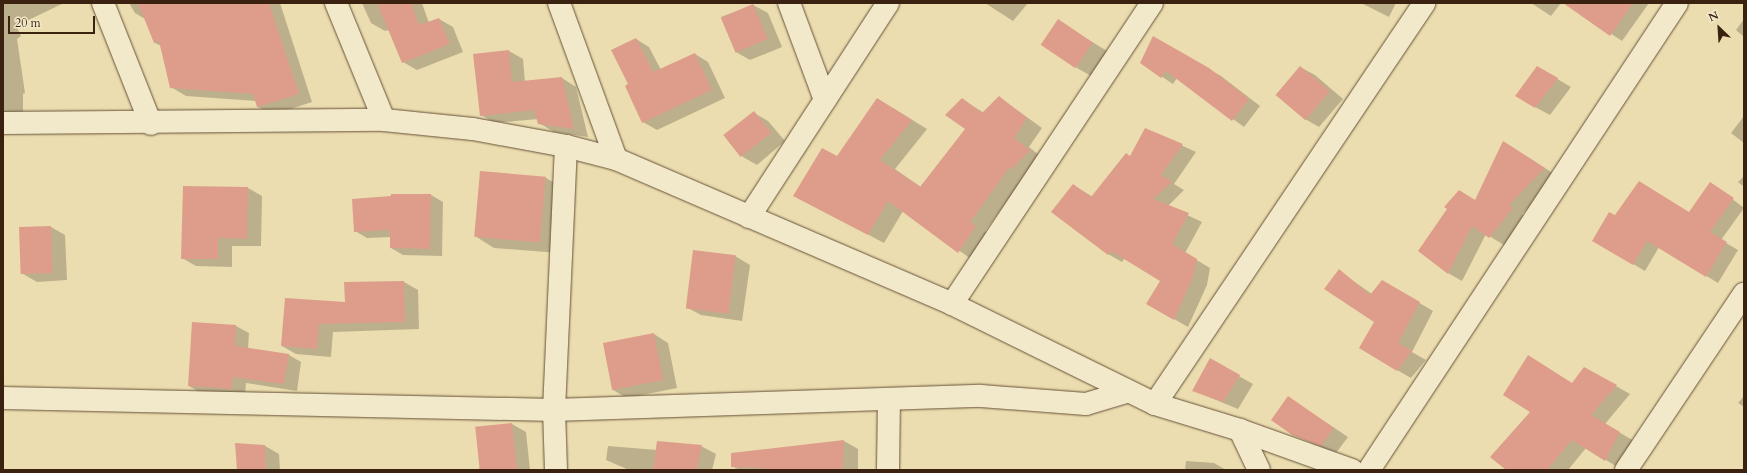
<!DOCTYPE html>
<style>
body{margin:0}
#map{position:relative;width:1747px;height:473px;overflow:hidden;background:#ebddaf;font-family:Cardo,serif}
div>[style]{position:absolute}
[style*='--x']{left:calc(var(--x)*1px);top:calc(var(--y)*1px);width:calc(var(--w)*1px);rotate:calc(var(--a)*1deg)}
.shadow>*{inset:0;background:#0003}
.building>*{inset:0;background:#dd9d8a;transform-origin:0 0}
.roads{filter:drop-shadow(0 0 1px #675138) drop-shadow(0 0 1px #675138)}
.minor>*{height:22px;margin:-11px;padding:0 11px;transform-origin:11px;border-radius:11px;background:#f2e9cb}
span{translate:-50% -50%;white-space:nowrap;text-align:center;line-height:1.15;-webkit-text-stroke:4px #f2e9cb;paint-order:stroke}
.frame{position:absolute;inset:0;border:4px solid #3b2210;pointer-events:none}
.north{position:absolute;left:1699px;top:8px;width:40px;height:40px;-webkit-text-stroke:3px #f2e9cb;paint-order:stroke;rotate:335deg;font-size:11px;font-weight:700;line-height:16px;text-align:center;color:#3b2210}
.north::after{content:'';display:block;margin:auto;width:14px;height:18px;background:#3b2210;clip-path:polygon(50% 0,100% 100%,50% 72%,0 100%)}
.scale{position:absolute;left:8px;top:16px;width:87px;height:18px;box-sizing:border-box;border:2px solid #3b2210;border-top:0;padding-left:5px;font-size:12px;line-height:14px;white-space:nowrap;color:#3b2210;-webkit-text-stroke:3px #f2e9cb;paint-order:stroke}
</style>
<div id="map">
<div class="shadow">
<div style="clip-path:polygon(3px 3px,64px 3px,16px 26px,21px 36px,17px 39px,25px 93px,23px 94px,23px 115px,3px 115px)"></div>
<div style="clip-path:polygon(129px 3px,280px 3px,312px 102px,272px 115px,258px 107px,256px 101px,186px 96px,171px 87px,161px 46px,155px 43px,145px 19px,135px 13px)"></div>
<div style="clip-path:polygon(362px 3px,422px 3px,429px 23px,439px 19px,453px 27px,463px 52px,417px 70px,403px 62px,389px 30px,385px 31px,371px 23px)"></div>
<div style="clip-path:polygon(985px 3px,1028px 3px,1013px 21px)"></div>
<div style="clip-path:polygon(1361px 3px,1396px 3px,1389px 17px)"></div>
<div style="clip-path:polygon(1531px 3px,1561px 3px,1551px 16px)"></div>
<div style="clip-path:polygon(1565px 3px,1649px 3px,1622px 41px)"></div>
<div style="clip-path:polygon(753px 5px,768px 13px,782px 47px,750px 60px,736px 52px,721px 17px)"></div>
<div style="clip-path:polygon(1744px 19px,1744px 37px,1736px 30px)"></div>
<div style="clip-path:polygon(1058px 21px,1107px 51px,1091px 76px,1077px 68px)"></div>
<div style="clip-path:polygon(1153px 37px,1221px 76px,1260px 106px,1244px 127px,1177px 78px,1173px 84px,1141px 63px)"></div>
<div style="clip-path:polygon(636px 39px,649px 47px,661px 70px,695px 54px,708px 62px,725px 98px,657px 130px,643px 122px,629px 85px)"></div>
<div style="clip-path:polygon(509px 51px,523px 59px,525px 82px,562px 78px,576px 87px,588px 137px,554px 132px,539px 123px,538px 119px,495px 123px,481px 115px)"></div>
<div style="clip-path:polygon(1300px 67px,1315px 75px,1343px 99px,1319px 127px,1305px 119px)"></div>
<div style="clip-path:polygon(1537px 67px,1571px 87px,1550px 115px,1535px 107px)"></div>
<div style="clip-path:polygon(999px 97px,1042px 128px,1029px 147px,1044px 159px,1025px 176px,985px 231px,991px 236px,974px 261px,903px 211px,884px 243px,795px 196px,893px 108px,927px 129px,895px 169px,921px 187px,966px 129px,962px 99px,984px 113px)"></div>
<div style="clip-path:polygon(754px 113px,768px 121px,785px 141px,757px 165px,743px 157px,725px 136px)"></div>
<div style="clip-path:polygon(1744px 116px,1744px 143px,1731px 133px)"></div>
<div style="clip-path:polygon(1146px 129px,1196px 152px,1174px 184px,1184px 190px,1168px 206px,1202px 222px,1185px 253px,1210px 268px,1207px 285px,1188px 327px,1148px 304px,1161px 280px,1125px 258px,1122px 262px,1108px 254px,1073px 185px,1093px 197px,1130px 157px)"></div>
<div style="clip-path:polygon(1504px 142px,1559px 177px,1522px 214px,1527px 217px,1504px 245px,1486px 234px,1462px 281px,1448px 273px,1476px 201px)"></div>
<div style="clip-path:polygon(481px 172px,546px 178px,565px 189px,559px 253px,494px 248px,475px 236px)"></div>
<div style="clip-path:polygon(1744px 176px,1744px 187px,1738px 182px)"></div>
<div style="clip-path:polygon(248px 188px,262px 196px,261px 246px,232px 246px,232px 267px,196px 266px,182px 258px)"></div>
<div style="clip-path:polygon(1722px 191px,1744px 208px,1721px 240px,1738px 250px,1718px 283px,1659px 247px,1645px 271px,1593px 240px,1616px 216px,1690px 213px)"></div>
<div style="clip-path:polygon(392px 195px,431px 195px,443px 202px,442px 256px,403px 255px,391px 248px,391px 237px,367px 238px,355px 231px)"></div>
<div style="clip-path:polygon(51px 227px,65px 235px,67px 280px,37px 282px,23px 274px)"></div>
<div style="clip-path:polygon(735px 256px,750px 265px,742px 321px,701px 315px,686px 307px)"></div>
<div style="clip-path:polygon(1339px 271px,1372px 294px,1382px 281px,1433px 311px,1412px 352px,1426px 360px,1411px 378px,1397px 370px,1375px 321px)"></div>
<div style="clip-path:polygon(404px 282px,418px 290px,419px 329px,333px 332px,331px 357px,296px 354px,282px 346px,346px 303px)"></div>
<div style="clip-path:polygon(193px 323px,236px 326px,249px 333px,248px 349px,289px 355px,301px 362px,297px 391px,246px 383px,245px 396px,201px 393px,189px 386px)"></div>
<div style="clip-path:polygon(654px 334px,668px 343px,677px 388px,627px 398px,613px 390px)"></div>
<div style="clip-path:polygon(1210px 360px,1253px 384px,1238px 409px,1194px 391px)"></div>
<div style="clip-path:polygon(1584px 368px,1630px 394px,1605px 424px,1634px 441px,1619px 468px,1586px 448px,1568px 470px,1508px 470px,1531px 411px,1573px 384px)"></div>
<div style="clip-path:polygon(1744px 396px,1744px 407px,1738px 403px)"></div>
<div style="clip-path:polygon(1288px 397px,1348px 437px,1336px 453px,1293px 435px)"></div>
<div style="clip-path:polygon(512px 424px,526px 432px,530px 470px,478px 470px)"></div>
<div style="clip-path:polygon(844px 441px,858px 449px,858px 470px,739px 470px,732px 466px)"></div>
<div style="clip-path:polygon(265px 446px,279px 454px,280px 470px,238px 470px)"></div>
<div style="clip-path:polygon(608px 446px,657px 450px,701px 446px,716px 454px,712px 470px,629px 470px,606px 460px)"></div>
<div style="clip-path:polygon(1186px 461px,1214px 463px,1226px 470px,1185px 470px)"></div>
</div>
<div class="building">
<div style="clip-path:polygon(138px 3px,269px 3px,299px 94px,257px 107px,253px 94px,170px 88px,159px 41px,154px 43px)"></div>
<div style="clip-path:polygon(377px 3px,411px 3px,419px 25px,439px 18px,450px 44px,402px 63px)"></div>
<div style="clip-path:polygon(1563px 3px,1633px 3px,1610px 36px)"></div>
<div style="left:753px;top:4px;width:38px;height:35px;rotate:67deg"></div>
<div style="left:1058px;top:19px;width:42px;height:31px;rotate:34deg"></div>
<div style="clip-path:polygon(1153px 36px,1209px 68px,1249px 99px,1232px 121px,1166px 71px,1161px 78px,1140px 63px)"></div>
<div style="clip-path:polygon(636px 38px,653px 72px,695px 53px,712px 90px,642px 123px,625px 86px,628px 84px,611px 50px)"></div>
<div style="clip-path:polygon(509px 50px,512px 82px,562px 77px,574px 129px,538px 124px,534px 110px,480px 116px,473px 54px)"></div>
<div style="left:1300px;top:66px;width:39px;height:38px;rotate:40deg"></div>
<div style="clip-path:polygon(1537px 66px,1558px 78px,1535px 108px,1515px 96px)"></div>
<div style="clip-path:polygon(999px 96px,1027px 118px,1014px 138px,1030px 150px,1012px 169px,1009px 168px,970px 222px,976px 226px,958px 253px,888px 201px,868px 235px,793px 196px,822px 148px,837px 156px,877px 98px,912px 120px,880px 160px,920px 187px,965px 129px,945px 115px,962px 98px,982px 113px)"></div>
<div style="left:754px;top:111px;width:28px;height:39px;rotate:52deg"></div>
<div style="clip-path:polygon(1145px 128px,1183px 144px,1161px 175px,1172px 182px,1153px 199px,1189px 213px,1172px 244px,1197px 259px,1193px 277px,1174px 320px,1146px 304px,1160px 281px,1111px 251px,1108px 255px,1051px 212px,1073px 184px,1091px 197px,1126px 153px,1130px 156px)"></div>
<div style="clip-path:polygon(1503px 141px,1545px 168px,1509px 205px,1513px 208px,1489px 238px,1472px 226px,1448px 274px,1418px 251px,1447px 209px,1444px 207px,1459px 190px,1475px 200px)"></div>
<div style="left:480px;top:171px;width:66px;height:66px;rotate:5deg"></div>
<div style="clip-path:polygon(1639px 181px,1689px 212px,1710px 182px,1734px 198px,1710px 232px,1727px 242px,1706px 277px,1647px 241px,1633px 265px,1592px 241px,1609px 212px,1615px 215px)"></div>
<div style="clip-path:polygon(183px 186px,248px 187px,247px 239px,218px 238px,218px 259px,181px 259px)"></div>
<div style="clip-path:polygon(391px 194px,431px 194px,430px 249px,390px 248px,390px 230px,354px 232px,352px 199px,391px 196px)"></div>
<div style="left:51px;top:226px;width:47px;height:32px;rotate:88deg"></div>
<div style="left:693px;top:250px;width:43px;height:59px;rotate:7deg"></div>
<div style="clip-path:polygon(1339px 269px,1370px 295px,1382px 280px,1420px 302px,1398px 343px,1412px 351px,1397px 371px,1359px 348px,1374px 322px,1324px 289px)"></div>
<div style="clip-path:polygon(404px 281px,405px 322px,319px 324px,317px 349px,281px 346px,285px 298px,345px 302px,344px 282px)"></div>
<div style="clip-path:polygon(192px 322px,236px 325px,235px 346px,289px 354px,284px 384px,233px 377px,232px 389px,188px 386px)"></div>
<div style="left:654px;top:333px;width:48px;height:52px;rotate:79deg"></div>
<div style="clip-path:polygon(1528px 355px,1572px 383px,1584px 367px,1617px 385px,1591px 415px,1620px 432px,1605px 461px,1572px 440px,1547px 470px,1506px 470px,1490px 457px,1530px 412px,1503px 395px)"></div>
<div style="clip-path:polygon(1210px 358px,1240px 375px,1223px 402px,1192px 391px)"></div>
<div style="clip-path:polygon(1288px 396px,1334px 428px,1321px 446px,1292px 435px,1271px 420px)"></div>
<div style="left:512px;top:423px;width:47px;height:37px;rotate:84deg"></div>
<div style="clip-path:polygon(844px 440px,843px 470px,764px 470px,764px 468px,731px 467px,731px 453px)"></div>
<div style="clip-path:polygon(657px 441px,702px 445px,697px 470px,653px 470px)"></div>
<div style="clip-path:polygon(235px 443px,265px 445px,266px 470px,237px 470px)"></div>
</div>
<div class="roads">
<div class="minor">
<div style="--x:103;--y:3;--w:130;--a:68.4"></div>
<div style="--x:336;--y:3;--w:126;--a:67.7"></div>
<div style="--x:559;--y:3;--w:166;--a:69.9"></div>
<div style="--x:789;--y:3;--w:103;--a:69.6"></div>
<div style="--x:3;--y:123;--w:381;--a:-0.5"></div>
<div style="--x:384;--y:120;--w:89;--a:5.8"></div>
<div style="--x:473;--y:129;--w:95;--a:10.4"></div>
<div style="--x:566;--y:146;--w:52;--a:14.6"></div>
<div style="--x:616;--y:159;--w:366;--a:23.3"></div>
<div style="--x:952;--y:304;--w:226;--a:26.2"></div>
<div style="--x:1155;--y:404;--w:89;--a:17"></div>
<div style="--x:1240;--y:430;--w:119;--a:19.7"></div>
<div style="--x:749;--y:217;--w:255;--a:-57"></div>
<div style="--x:952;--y:304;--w:361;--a:-56.4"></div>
<div style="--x:3;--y:398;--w:551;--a:1.25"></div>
<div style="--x:554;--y:410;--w:427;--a:-1.9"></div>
<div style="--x:981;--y:396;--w:105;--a:4.4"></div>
<div style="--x:1086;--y:404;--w:42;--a:-16.7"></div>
<div style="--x:1155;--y:404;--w:483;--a:-56.1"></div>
<div style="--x:1240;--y:430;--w:44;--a:64.6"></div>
<div style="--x:556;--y:470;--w:60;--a:-91.9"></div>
<div style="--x:554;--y:410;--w:264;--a:-87.4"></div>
<div style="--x:888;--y:470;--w:71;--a:-89.2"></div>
<div style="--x:1369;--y:470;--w:559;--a:-56.59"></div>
<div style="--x:1626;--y:470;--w:212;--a:-56.2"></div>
</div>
</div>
<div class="frame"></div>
<div class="north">N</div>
<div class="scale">20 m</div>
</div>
